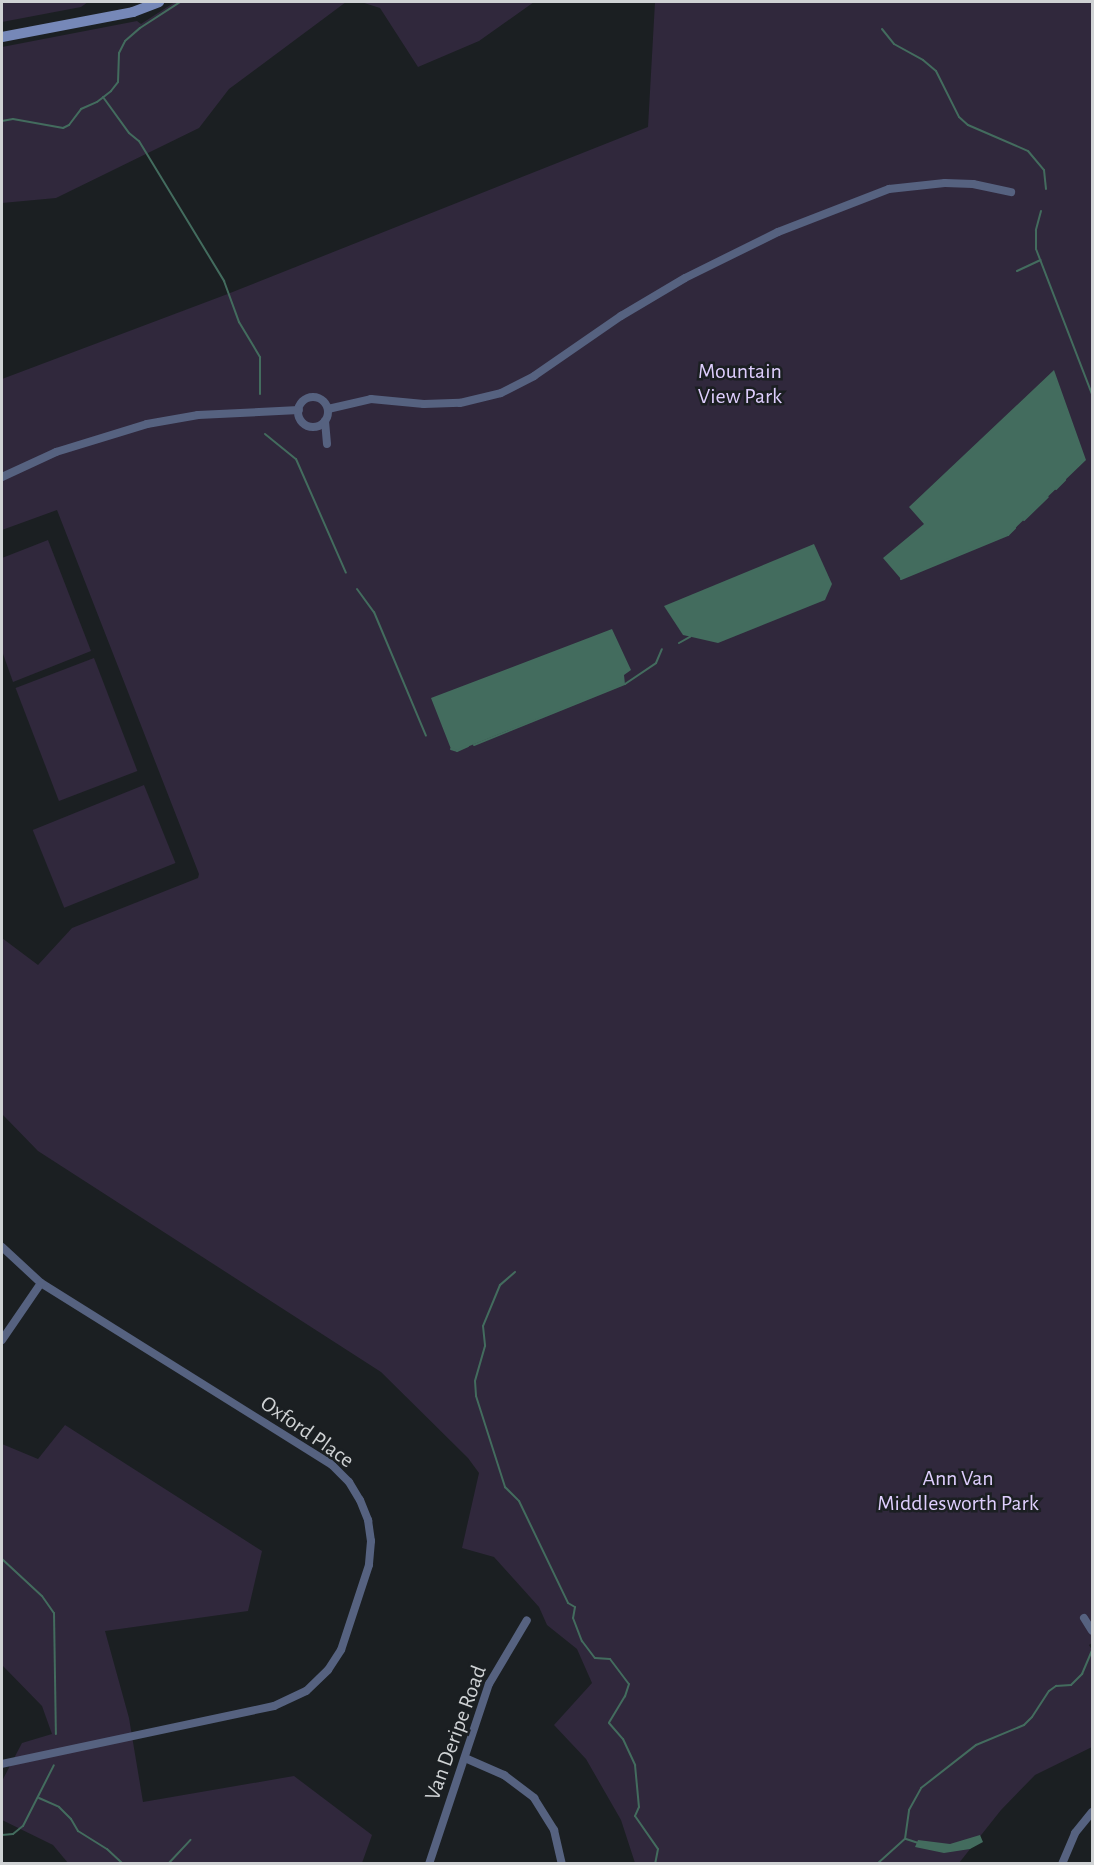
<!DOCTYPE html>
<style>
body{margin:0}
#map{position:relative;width:1094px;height:1865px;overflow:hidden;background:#1b1f22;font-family:"Alegreya Sans",sans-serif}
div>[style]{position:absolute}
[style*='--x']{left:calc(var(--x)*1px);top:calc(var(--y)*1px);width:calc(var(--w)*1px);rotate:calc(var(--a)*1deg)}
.green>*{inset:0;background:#30283c;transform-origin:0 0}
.water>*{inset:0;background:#436c5e}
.stream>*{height:2px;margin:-1px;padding:0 1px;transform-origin:1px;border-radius:1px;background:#436c5e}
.street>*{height:8px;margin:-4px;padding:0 4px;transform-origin:4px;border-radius:4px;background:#566280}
.street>.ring{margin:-4px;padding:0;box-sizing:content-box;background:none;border:8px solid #566280;border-radius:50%}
.secondary>*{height:10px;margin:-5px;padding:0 5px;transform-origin:5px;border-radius:5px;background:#7688b8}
span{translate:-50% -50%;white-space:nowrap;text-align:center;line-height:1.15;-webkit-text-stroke:5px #1b1f22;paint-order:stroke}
.park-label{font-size:22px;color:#decefd}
.street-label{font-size:22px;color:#cfd2d4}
.frame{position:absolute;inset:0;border:3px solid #cfd2d4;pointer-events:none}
</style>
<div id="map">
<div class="green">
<div style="clip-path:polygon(2px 2px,88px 2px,81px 7px,2px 22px)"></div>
<div style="clip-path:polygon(175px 2px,346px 2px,229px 89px,199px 128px,56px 198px,2px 203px,2px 47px,137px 21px,141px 24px)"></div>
<div style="clip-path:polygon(361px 2px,534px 2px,479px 41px,418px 67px,380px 8px)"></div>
<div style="clip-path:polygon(655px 2px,1092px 2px,1092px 1643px,1089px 1645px,1092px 1650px,1092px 1747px,1035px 1775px,1001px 1810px,959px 1863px,635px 1863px,621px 1820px,586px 1759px,554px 1725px,592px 1683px,577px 1649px,547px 1625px,539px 1607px,494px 1557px,462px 1548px,479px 1473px,468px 1458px,381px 1372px,38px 1151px,2px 1114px,2px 938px,38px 965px,72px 928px,198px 878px,199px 874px,57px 510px,2px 530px,2px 379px,225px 295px,648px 127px)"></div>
<div style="clip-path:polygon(48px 540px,91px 651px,13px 682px,2px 651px,2px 558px)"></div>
<div style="left:94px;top:658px;width:121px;height:84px;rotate:69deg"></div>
<div style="left:144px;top:785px;width:84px;height:120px;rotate:68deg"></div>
<div style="clip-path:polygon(65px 1425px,262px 1551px,248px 1611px,105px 1631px,129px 1718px,143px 1802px,294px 1776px,372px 1835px,362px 1863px,68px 1863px,53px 1845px,2px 1820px,2px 1781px,22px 1743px,52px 1734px,42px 1706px,2px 1665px,2px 1444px,38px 1459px)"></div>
</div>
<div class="water">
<div style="clip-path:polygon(1054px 370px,1086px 460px,1008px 535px,901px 579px,883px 558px,924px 524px,909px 507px)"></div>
<div style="clip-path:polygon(814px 544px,832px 584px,825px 600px,718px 643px,683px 635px,664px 606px)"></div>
<div style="clip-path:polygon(612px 629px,631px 670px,624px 675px,625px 684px,457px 751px,451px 749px,431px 698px)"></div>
<div style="clip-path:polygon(980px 1835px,983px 1842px,970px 1849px,944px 1853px,915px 1847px,918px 1840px,950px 1844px)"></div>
</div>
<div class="stream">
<div style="--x:882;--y:29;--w:19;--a:51"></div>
<div style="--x:894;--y:44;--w:33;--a:29"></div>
<div style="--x:923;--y:60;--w:17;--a:40"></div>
<div style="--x:936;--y:71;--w:51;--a:63.4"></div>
<div style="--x:959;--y:117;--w:12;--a:42"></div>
<div style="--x:968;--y:125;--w:65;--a:23.4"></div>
<div style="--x:1028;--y:151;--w:25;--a:50"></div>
<div style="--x:1044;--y:170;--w:19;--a:84"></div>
<div style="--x:103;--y:97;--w:44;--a:54.2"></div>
<div style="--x:129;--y:133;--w:13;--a:39"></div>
<div style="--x:139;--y:141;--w:164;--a:58.7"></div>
<div style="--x:224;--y:281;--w:44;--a:69.9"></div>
<div style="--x:239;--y:322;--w:41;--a:59"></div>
<div style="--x:260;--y:357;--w:37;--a:90"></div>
<div style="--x:2;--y:121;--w:11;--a:-10"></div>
<div style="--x:13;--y:119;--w:51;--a:10.2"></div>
<div style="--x:63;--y:128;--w:7;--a:-27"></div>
<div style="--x:69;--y:125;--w:20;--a:-53"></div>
<div style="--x:81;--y:109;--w:17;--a:-24"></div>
<div style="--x:97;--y:102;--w:18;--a:-38"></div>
<div style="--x:111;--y:91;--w:11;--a:-52"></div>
<div style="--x:118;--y:82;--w:29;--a:-88"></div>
<div style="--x:119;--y:53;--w:13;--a:-63"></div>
<div style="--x:125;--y:41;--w:20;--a:-41"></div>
<div style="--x:140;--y:28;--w:48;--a:-33"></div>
<div style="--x:1041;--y:211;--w:20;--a:105"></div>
<div style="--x:1036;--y:230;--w:19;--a:90"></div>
<div style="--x:1036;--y:249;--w:155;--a:68.9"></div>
<div style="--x:1017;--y:271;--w:26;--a:-25"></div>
<div style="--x:265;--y:434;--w:40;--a:39"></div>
<div style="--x:296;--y:459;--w:124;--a:66.3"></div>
<div style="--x:1056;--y:489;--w:13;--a:-45"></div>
<div style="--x:1024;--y:520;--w:33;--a:-44"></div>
<div style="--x:901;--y:579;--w:116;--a:-22.4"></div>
<div style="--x:1008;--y:535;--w:10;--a:-45"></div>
<div style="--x:357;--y:589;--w:29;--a:54"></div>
<div style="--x:374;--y:612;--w:134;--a:67.2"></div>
<div style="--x:679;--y:643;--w:13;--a:-29"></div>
<div style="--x:474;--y:745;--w:163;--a:-22"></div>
<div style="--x:625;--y:684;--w:37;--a:-34"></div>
<div style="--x:656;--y:663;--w:15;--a:-67"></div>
<div style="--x:451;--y:749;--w:6;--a:18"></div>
<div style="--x:457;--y:751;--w:12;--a:-24"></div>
<div style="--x:515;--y:1272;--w:20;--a:139"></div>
<div style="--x:500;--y:1285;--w:44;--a:112.5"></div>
<div style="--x:483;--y:1326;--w:20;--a:84"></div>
<div style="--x:485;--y:1346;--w:36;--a:106"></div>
<div style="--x:475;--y:1381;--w:15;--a:86"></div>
<div style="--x:476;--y:1396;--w:96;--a:72.3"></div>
<div style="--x:505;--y:1487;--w:20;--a:45"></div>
<div style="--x:519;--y:1501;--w:113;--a:64.3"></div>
<div style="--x:568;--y:1603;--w:8;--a:30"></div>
<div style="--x:575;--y:1607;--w:11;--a:100"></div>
<div style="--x:573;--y:1618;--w:25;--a:69"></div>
<div style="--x:582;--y:1641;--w:21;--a:53"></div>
<div style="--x:595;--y:1658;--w:15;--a:4"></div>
<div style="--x:610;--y:1659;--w:31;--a:53"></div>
<div style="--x:629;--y:1684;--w:13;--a:108"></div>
<div style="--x:625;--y:1696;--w:31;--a:121"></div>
<div style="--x:609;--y:1723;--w:21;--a:49"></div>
<div style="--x:623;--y:1739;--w:29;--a:65"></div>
<div style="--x:635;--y:1765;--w:42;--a:84.6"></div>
<div style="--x:639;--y:1807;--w:10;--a:114"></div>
<div style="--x:635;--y:1816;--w:40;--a:55.1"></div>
<div style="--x:658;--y:1849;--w:15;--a:101"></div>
<div style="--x:2;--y:1559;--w:54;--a:42.8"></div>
<div style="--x:42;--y:1596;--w:21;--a:55"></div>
<div style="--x:54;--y:1613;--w:121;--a:89.1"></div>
<div style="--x:39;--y:1798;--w:22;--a:24"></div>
<div style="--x:59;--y:1807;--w:17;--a:45"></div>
<div style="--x:71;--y:1819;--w:14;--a:60"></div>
<div style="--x:78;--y:1831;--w:34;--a:32"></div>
<div style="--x:107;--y:1849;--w:22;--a:43"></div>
<div style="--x:2;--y:1835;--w:11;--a:-5"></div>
<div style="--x:13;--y:1834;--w:13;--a:-39"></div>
<div style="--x:23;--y:1826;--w:68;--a:-63.1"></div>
<div style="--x:906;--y:1839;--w:13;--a:18"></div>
<div style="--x:168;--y:1864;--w:33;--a:-47"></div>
<div style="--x:877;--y:1864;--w:38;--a:-42"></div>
<div style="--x:905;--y:1839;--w:29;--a:-82"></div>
<div style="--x:909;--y:1810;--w:25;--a:-61"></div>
<div style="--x:921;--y:1788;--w:70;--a:-38"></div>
<div style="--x:976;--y:1745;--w:52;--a:-22.6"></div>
<div style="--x:1024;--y:1725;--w:11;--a:-45"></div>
<div style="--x:1032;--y:1717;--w:31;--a:-57"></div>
<div style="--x:1049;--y:1691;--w:9;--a:-36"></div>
<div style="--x:1056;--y:1686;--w:15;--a:-4"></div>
<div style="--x:1071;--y:1685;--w:16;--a:-45"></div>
<div style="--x:1082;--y:1674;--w:25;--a:-67"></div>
</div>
<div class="street">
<div class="ring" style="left:298px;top:397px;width:22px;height:22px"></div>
<div style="--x:328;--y:409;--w:44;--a:-13.1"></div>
<div style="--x:371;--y:399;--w:53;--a:5.4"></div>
<div style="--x:424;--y:404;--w:36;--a:-2"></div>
<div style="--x:460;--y:403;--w:42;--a:-13.7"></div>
<div style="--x:501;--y:393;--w:37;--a:-27"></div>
<div style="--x:534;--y:376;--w:106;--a:-34.6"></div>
<div style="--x:621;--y:316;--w:74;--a:-30.7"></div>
<div style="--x:685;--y:278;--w:104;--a:-26.3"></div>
<div style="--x:778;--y:232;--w:119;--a:-21.2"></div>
<div style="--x:889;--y:189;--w:56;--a:-6.1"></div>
<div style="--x:945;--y:183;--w:28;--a:2"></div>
<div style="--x:973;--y:184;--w:39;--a:12"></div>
<div style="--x:325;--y:421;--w:23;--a:85"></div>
<div style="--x:2;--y:477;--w:60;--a:-24.8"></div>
<div style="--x:56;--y:452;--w:95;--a:-17.1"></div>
<div style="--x:147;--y:424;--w:52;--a:-10"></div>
<div style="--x:198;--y:415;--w:101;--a:-2.8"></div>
<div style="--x:2;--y:1247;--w:53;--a:42.7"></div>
<div style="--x:41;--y:1283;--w:343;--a:32"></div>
<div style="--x:332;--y:1465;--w:24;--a:45"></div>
<div style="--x:349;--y:1482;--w:21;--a:59"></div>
<div style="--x:360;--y:1500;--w:22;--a:68"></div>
<div style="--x:368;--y:1520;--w:21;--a:82"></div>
<div style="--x:371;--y:1541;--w:24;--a:95"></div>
<div style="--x:369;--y:1565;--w:89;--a:108.2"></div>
<div style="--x:341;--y:1650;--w:24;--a:123"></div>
<div style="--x:328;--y:1670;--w:30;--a:136"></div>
<div style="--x:306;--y:1691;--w:35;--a:155"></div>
<div style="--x:274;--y:1706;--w:278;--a:168"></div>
<div style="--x:2;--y:1340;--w:69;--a:-55.6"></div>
<div style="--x:1084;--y:1618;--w:15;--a:58"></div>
<div style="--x:465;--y:1758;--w:43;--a:23.6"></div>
<div style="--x:504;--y:1775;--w:38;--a:37"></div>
<div style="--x:534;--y:1798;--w:38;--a:58"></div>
<div style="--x:554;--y:1830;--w:35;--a:77"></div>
<div style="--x:429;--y:1864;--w:190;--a:-71.6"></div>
<div style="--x:489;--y:1684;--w:74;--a:-59.3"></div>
<div style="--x:1062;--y:1864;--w:34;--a:-67"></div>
<div style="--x:1075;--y:1833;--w:27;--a:-51"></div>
</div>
<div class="secondary">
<div style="--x:2;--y:37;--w:133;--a:-10.8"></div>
<div style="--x:133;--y:12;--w:28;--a:-21"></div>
</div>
<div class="park-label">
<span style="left:740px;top:384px">Mountain<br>View Park</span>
<span style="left:958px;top:1491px">Ann Van<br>Middlesworth Park</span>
</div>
<div class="street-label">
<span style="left:307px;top:1432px;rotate:35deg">Oxford Place</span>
<span style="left:456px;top:1733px;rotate:-70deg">Van Deripe Road</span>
</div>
<div class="frame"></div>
</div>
